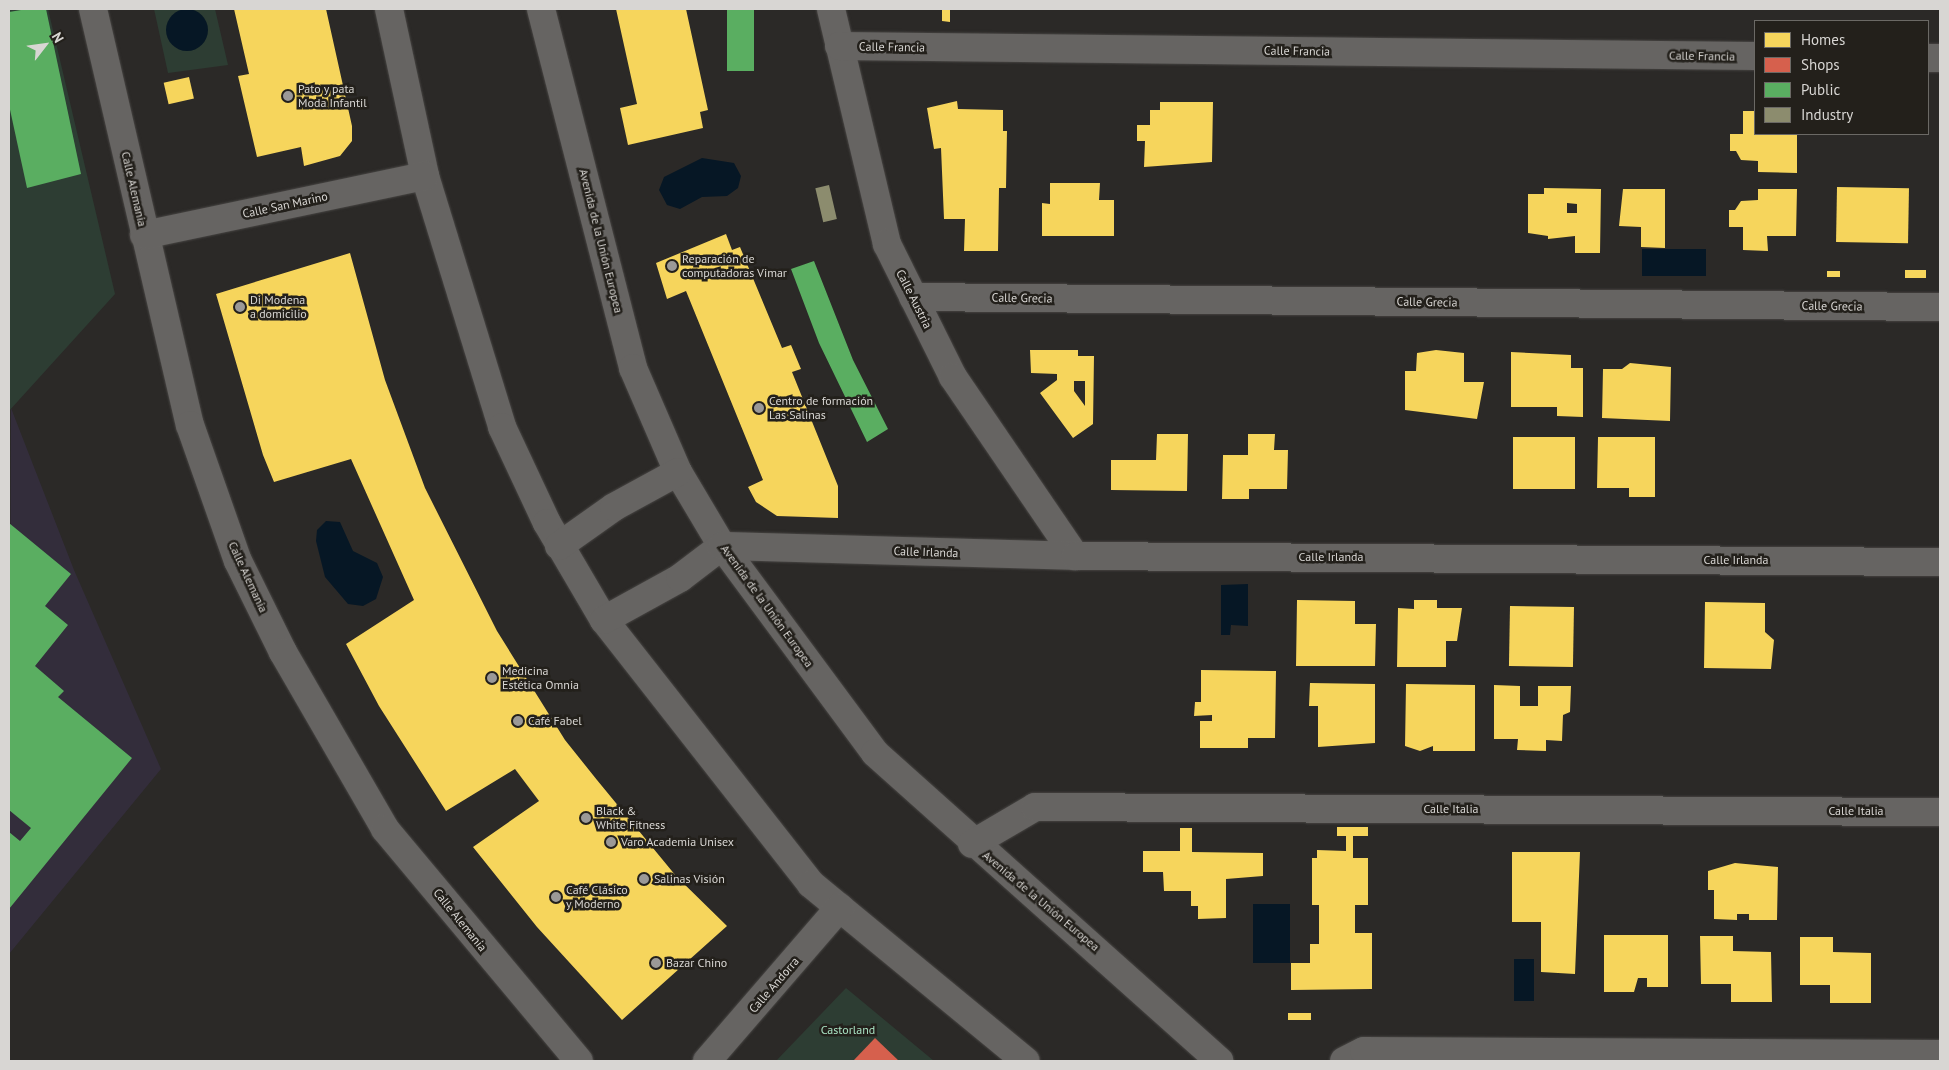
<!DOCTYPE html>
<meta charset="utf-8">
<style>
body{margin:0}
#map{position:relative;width:1949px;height:1070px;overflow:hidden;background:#2b2927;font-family:"PT Sans",sans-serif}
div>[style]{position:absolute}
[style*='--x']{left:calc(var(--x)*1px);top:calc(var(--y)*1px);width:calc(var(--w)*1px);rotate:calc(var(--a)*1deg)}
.education>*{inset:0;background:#332d3b}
.green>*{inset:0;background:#2d3d33}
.water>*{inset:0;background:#061725;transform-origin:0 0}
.round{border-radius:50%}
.homes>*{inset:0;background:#f6d55c;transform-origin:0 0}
.shops>*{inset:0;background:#d6604d}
.public>*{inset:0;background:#5aae61;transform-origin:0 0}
.industry>*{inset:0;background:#8c8c6e;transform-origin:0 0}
.roads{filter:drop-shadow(0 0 1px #474543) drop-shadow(0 0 1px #474543)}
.street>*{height:28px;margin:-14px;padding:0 14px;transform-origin:14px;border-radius:14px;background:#666462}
.dots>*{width:14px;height:14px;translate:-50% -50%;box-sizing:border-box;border:2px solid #23201b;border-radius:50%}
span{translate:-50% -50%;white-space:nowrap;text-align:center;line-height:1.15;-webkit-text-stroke:5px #23201b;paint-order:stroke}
.street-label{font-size:12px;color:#d8d6d3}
.poi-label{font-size:12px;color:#d8d6d3}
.left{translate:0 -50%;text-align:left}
.park-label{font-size:12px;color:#a8e1c2}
.frame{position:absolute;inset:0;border:10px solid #d8d6d3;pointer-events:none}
.legend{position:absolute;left:1754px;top:20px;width:175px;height:115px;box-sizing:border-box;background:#23201b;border:1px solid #6b6965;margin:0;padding:6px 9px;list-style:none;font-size:15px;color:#d8d6d3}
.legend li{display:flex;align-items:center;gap:10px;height:25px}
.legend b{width:25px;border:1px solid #6b6965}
.north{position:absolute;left:20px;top:20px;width:50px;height:50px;-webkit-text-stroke:4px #23201b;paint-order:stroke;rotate:60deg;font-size:14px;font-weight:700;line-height:20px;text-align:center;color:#d8d6d3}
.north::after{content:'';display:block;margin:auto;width:18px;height:22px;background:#d8d6d3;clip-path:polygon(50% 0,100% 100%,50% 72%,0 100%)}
</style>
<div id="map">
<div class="education">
<div style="clip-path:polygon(11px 408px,74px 570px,161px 769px,9px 954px)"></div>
</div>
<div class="green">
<div style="clip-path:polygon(9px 9px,48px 9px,115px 294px,9px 411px)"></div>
<div style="clip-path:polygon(154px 9px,215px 9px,228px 65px,168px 73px)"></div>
<div style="clip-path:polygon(846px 988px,934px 1061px,776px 1061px)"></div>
</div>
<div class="water">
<div class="round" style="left:166px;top:9px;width:42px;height:42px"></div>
<div style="clip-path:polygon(702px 158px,734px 163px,741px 176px,738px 188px,727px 196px,702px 197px,680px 209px,667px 205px,659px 190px,664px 177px)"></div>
<div style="left:1642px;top:249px;width:64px;height:27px"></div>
<div style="clip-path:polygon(326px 521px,340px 522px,353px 551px,377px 563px,383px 577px,376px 599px,363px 606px,348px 604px,325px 577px,316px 541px,317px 530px)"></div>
<div style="clip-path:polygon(1248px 584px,1248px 626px,1231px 625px,1230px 635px,1221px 635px,1221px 585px)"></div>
<div style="left:1253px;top:904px;width:37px;height:59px"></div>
<div style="left:1514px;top:959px;width:20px;height:42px"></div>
</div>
<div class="homes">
<div style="clip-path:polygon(234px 9px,326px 9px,352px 126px,352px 141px,340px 156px,304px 166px,301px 147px,257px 157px,238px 76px,249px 74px)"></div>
<div style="clip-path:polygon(616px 9px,686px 9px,708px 110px,700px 112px,703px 128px,628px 145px,620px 108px,637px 104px)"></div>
<div style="clip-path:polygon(942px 9px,950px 10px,950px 22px,942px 21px)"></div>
<div style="left:189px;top:77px;width:22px;height:26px;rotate:77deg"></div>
<div style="clip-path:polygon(957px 101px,958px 109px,1003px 110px,1003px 131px,1007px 131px,1006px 188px,999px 188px,998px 251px,964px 251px,965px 219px,944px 219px,941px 148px,934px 149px,927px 108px)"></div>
<div style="clip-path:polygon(1160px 102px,1213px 102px,1212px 162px,1144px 167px,1145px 141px,1137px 141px,1137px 125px,1150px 125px,1150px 110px,1160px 110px)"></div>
<div style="clip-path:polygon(1743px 111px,1755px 111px,1755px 134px,1797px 134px,1797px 173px,1758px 172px,1758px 161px,1741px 160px,1736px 151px,1730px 151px,1730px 134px,1743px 134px)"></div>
<div style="clip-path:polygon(1050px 183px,1100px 183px,1099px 200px,1114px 200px,1114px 236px,1042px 236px,1042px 203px,1050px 204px)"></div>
<div style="left:1837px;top:187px;width:72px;height:55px;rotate:1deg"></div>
<div style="clip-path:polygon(evenodd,1544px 188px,1601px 189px,1600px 253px,1575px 253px,1575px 236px,1548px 239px,1548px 236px,1528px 233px,1528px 194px,1544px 194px,1544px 188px,1567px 203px,1577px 204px,1577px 213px,1567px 213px,1567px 203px)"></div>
<div style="clip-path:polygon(1623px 189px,1665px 189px,1665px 248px,1641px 247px,1641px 227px,1619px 226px)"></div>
<div style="clip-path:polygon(1758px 189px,1797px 189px,1796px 236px,1767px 236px,1768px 251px,1743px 250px,1743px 227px,1729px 227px,1729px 210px,1735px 210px,1741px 201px,1758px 200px)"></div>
<div style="clip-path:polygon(726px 234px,732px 250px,740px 247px,782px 348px,791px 345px,801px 369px,792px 372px,838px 486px,838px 518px,777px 516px,756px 502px,748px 487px,763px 480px,686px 291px,667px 299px,656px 263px)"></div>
<div style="clip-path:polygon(350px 253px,385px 380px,425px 488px,497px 631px,565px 740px,597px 780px,676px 876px,727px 926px,622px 1020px,537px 927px,473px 847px,539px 801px,515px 769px,446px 811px,379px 706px,346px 644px,414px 600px,351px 459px,274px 482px,263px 455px,216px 294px)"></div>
<div style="left:1905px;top:270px;width:21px;height:8px"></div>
<div style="left:1827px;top:271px;width:13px;height:6px"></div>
<div style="clip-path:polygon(evenodd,1030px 350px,1078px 350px,1078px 356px,1094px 356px,1093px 424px,1073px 438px,1040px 393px,1057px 380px,1057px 374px,1031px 373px,1030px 350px,1074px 381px,1085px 381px,1085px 406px,1074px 391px,1074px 381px)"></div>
<div style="clip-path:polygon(1436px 350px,1464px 353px,1464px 382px,1484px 382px,1477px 419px,1405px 410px,1405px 371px,1416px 371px,1417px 353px)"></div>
<div style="clip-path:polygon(1511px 352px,1571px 355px,1571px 368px,1583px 368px,1583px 417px,1557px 416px,1557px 407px,1511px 407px)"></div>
<div style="clip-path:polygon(1630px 363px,1671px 367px,1670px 421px,1602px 418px,1603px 369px,1622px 369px)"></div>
<div style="clip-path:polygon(1157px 434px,1188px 434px,1187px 491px,1111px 490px,1111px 460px,1156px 460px)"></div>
<div style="clip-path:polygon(1248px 434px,1275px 434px,1274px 450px,1288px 450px,1287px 489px,1249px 489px,1249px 499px,1222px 499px,1223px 455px,1248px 455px)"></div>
<div style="left:1513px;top:437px;width:62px;height:52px"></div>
<div style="clip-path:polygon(1598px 437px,1655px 437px,1655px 497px,1629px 497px,1629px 488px,1597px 488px)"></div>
<div style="clip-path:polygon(1297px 600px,1355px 601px,1355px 624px,1376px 624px,1375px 666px,1296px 666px)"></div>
<div style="clip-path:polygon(1414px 600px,1437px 600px,1437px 608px,1462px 608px,1457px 641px,1446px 641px,1446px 667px,1397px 667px,1398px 608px,1414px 609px)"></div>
<div style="clip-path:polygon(1705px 602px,1765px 603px,1765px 632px,1774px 640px,1771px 669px,1704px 668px)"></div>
<div style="left:1510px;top:606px;width:64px;height:60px;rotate:1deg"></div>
<div style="clip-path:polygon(1201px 670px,1276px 671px,1275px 738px,1248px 738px,1248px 748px,1200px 748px,1200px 721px,1212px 721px,1212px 715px,1194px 716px,1195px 702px,1201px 702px)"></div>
<div style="clip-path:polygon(1310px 683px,1375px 684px,1375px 743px,1318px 747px,1318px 706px,1309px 706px)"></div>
<div style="clip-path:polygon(1406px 684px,1475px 685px,1475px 751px,1433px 751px,1433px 746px,1420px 751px,1405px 746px)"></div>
<div style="clip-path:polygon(1494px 685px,1520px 686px,1520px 706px,1538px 706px,1538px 686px,1571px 686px,1570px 712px,1563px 715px,1562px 741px,1546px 740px,1546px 751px,1517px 750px,1518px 739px,1494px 739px)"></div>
<div style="clip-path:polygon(1337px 827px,1368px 827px,1368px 836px,1353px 836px,1353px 858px,1368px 858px,1368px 905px,1355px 905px,1355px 933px,1372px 933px,1372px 989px,1291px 990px,1291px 963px,1310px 963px,1310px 944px,1319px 944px,1319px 905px,1312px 905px,1312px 858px,1317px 858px,1317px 850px,1346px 851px,1346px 836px,1337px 836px)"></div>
<div style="clip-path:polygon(1180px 828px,1192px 828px,1192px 852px,1263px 853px,1263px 876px,1226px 879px,1226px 918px,1198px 919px,1198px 906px,1191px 906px,1191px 891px,1164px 891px,1163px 872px,1143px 872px,1143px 851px,1180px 851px)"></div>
<div style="clip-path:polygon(1512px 852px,1580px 852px,1575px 974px,1541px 972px,1541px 922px,1512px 922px)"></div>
<div style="clip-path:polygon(1735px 863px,1778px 867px,1777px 920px,1749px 920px,1749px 914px,1737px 914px,1737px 920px,1714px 919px,1714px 890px,1708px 890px,1708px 871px)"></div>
<div style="clip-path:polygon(1604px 935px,1668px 935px,1668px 987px,1647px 987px,1647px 978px,1638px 978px,1634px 992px,1604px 992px)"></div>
<div style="clip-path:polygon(1700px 936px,1733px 936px,1733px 951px,1771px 952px,1772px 1002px,1731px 1002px,1731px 984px,1701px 984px)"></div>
<div style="clip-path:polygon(1800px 937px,1833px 937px,1833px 952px,1871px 953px,1871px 1003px,1830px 1003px,1830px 985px,1800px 985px)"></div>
<div style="left:1288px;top:1013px;width:23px;height:7px"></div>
</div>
<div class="shops">
<div style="clip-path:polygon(875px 1038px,899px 1061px,853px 1061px)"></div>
</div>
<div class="public">
<div style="clip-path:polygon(27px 9px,46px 9px,81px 174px,27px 188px,9px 105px,9px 12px)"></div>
<div style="left:727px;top:9px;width:27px;height:62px"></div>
<div style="clip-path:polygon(814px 261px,853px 360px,888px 429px,867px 442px,819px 343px,791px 269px)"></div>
<div style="clip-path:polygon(9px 523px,71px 574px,45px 606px,68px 625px,35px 666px,64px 691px,58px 697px,132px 758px,9px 909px,9px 832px,20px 841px,31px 828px,9px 810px)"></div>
</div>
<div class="industry">
<div style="left:829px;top:185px;width:35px;height:14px;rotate:77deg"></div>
</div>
<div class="roads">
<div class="street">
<div style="--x:93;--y:9;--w:427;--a:76.9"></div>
<div style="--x:190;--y:425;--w:144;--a:70.6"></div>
<div style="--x:238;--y:561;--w:102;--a:63.7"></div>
<div style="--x:283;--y:652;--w:204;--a:60"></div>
<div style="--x:385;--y:829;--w:302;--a:50.1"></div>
<div style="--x:389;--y:9;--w:171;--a:77.8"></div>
<div style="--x:425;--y:176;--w:263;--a:72.9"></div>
<div style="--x:502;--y:427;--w:106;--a:64.9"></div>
<div style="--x:547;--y:523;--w:113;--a:59.6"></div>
<div style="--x:604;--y:620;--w:335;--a:51.9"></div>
<div style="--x:811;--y:884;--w:278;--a:39.5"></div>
<div style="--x:541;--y:9;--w:371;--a:75.6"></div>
<div style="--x:633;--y:368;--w:113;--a:66.6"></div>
<div style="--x:678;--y:472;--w:86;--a:59.3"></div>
<div style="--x:722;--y:546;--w:257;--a:53.5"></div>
<div style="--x:875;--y:753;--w:462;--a:41.8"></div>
<div style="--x:831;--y:9;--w:242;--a:76.6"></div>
<div style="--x:887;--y:244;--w:148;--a:63.6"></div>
<div style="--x:953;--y:377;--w:217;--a:55.7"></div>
<div style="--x:839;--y:46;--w:916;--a:0.63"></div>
<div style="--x:1928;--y:58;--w:12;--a:0"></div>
<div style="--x:144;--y:235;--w:287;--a:-11.9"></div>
<div style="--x:913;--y:297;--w:1027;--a:0.56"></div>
<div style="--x:559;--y:546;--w:67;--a:-35.3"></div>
<div style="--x:614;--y:507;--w:73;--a:-28.7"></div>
<div style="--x:604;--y:620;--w:87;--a:-28.9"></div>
<div style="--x:680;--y:578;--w:53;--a:-37.3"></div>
<div style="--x:722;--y:546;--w:353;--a:1.6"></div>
<div style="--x:1075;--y:556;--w:865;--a:0.4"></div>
<div style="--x:972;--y:844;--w:73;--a:-30.4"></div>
<div style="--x:1035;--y:807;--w:905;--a:0.32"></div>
<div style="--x:707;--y:1061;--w:203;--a:-49.2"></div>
<div style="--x:1344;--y:1061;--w:22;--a:-27"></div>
<div style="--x:1364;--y:1051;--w:576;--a:0.3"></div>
</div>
</div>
<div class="dots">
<div style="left:288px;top:96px;background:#9b9997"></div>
<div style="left:672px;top:266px;background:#9b9997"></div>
<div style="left:240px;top:307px;background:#9b9997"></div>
<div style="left:759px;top:408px;background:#9b9997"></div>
<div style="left:492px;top:678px;background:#9b9997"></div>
<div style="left:518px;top:721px;background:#9b9997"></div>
<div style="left:586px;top:818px;background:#9b9997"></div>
<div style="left:611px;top:842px;background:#9b9997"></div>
<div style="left:644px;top:879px;background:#9b9997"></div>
<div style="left:556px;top:897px;background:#9b9997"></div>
<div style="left:656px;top:963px;background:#9b9997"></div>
</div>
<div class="street-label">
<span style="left:892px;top:47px;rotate:1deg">Calle Francia</span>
<span style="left:1297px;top:51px;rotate:1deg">Calle Francia</span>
<span style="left:1702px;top:56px;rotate:1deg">Calle Francia</span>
<span style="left:134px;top:189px;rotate:77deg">Calle Alemania</span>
<span style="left:285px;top:205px;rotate:-12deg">Calle San Marino</span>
<span style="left:601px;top:241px;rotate:76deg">Avenida de la Unión Europea</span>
<span style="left:1022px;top:298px;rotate:1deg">Calle Grecia</span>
<span style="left:914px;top:299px;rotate:63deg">Calle Austria</span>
<span style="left:1427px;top:302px;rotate:1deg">Calle Grecia</span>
<span style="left:1832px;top:306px;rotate:1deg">Calle Grecia</span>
<span style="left:926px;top:552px;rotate:2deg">Calle Irlanda</span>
<span style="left:1331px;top:557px">Calle Irlanda</span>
<span style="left:1736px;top:560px">Calle Irlanda</span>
<span style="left:248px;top:577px;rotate:65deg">Calle Alemania</span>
<span style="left:767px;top:606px;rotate:54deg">Avenida de la Unión Europea</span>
<span style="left:1451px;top:809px">Calle Italia</span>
<span style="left:1856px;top:811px">Calle Italia</span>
<span style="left:1041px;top:901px;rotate:40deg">Avenida de la Unión Europea</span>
<span style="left:460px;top:920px;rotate:51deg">Calle Alemania</span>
<span style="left:774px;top:985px;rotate:-49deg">Calle Andorra</span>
</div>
<div class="poi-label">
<span class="left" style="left:298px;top:96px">Pato y pata<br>Moda Infantil</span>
<span class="left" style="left:682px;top:266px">Reparación de<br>computadoras Vimar</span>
<span class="left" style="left:250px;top:307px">Di Modena<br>a domicilio</span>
<span class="left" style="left:769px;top:408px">Centro de formación<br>Las Salinas</span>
<span class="left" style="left:502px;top:678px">Medicina<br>Estética Omnia</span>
<span class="left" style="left:528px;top:721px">Café Fabel</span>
<span class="left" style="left:596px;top:818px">Black &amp;<br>White Fitness</span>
<span class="left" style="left:621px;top:842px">Varo Academia Unisex</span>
<span class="left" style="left:654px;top:879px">Salinas Visión</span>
<span class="left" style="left:566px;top:897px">Café Clásico<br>y Moderno</span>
<span class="left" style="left:666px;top:963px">Bazar Chino</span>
</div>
<div class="park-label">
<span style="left:848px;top:1030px">Castorland</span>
</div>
<div class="frame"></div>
<ul class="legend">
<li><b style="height:14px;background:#f6d55c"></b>Homes</li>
<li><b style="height:14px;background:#d6604d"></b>Shops</li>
<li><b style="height:14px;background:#5aae61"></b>Public</li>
<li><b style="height:14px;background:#8c8c6e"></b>Industry</li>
</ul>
<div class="north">N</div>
</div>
